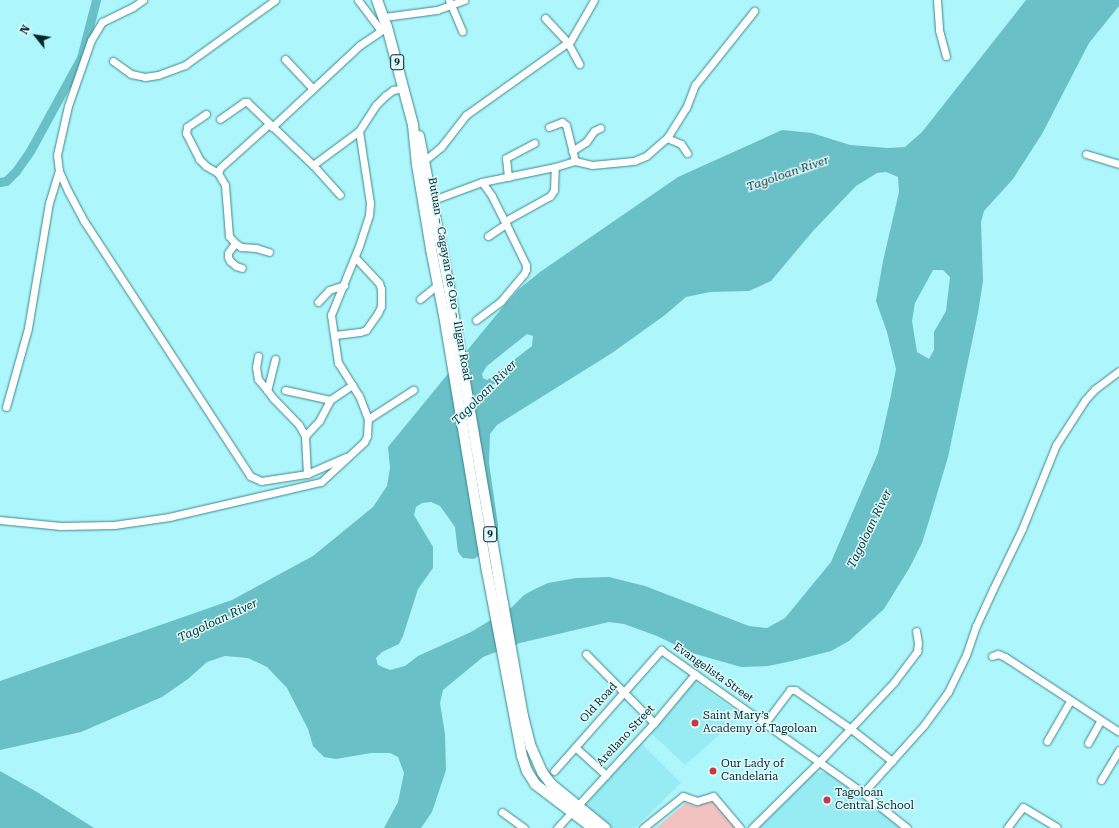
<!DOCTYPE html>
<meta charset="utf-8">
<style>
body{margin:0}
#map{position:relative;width:1119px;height:828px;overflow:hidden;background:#adf6fc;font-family:"Roboto Serif",serif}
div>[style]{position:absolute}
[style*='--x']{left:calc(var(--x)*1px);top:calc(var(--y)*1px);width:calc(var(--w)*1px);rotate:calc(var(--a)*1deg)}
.built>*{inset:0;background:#97ebf2}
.green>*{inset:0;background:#f1c2bf}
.water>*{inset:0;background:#6ac0c7}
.river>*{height:9px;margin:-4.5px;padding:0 4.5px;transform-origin:4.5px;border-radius:4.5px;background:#6ac0c7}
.roads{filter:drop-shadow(0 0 1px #3e878c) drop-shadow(0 0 1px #3e878c)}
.minor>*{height:7px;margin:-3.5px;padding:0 3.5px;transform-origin:3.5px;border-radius:3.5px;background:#fff}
.highway>*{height:10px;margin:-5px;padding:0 5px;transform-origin:5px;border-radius:5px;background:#fff}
.dots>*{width:11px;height:11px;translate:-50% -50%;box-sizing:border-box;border:2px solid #dffafd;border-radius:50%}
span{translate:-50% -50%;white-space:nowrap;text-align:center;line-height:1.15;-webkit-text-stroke:3px #dffafd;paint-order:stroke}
.shield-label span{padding:1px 3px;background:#dffafd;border:1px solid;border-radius:3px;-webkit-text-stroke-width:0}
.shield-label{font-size:10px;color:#052527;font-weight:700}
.street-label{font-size:11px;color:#052527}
.poi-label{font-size:11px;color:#052527}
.left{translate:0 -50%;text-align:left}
.water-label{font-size:12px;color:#053235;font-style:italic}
.north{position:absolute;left:16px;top:16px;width:40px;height:40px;-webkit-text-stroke:3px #dffafd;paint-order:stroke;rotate:300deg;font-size:11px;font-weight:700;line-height:16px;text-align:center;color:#052527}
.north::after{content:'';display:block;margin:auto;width:14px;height:18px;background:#052527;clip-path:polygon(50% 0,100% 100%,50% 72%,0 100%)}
</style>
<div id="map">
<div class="built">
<div style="clip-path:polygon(694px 681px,742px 715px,685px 765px,650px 732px)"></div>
<div style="clip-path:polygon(641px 743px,681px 783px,635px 828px,610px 828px,581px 807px)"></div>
<div style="clip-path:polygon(828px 772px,905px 827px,904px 828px,758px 828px,813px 773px)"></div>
</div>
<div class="green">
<div style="clip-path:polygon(714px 801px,737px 828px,656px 828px,686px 803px,694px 806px)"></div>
</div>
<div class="water">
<div style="clip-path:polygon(evenodd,1026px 0,1119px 0,1119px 6px,1089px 43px,1042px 134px,1013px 179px,984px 211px,981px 222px,983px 281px,978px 313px,948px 457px,932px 511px,922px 543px,910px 567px,884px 609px,849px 641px,831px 651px,792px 661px,768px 666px,741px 667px,692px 653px,657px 636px,624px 624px,609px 622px,520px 643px,483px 657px,443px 690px,440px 703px,445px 734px,446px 770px,432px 812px,421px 828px,384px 828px,398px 802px,404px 773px,398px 757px,390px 753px,371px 753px,336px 759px,324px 757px,313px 746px,308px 729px,287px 688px,267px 667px,248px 658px,225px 656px,207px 662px,188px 679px,162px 697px,81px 732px,0 750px,0 681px,232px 600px,313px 556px,373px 507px,387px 486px,390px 468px,388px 447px,502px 308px,519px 289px,540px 272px,678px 177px,782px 130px,812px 133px,850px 145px,888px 148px,905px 147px,922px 132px,1026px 0,886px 172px,898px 177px,899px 192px,883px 261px,876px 301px,887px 332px,896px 369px,890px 400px,878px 453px,831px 562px,785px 618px,767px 628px,749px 626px,645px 586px,609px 577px,576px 578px,548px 583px,535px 589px,524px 595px,512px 607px,471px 632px,418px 656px,405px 666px,390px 670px,378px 665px,376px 658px,382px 652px,399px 644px,403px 636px,418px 589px,433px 568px,433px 547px,414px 515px,416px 507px,422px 503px,431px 502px,440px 506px,455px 527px,458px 552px,463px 558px,474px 559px,495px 544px,498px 537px,498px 525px,489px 463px,490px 434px,497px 425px,612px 353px,665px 315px,686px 297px,710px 292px,749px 291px,771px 281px,813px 231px,856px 186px,877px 173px,886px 172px,1026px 0,933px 270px,943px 270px,950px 277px,946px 311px,934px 332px,934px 350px,929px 359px,917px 352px,912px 321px,915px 303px,933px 270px,1026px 0,527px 334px,533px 336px,532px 346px,493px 376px,487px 380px,483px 378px,482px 374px,487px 366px,527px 334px)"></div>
<div style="clip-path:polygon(0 771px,37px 792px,94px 828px,0 828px)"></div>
</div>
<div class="river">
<div style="--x:0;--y:182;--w:6;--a:-9"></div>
<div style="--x:6;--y:181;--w:14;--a:-45"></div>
<div style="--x:16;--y:171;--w:24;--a:-55"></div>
<div style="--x:30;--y:151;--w:106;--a:-61.3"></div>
<div style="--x:81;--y:58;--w:60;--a:-75.5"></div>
</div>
<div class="roads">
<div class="minor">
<div style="--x:143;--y:0;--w:12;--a:145"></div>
<div style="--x:133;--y:7;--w:34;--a:154"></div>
<div style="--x:102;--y:22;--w:21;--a:121"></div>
<div style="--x:91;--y:40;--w:70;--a:109.2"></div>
<div style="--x:68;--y:106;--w:50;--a:102.7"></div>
<div style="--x:57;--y:155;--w:16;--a:83"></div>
<div style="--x:59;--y:171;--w:22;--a:66"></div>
<div style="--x:68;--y:191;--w:34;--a:62"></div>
<div style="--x:84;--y:221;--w:304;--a:56.9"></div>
<div style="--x:250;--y:476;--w:12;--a:24"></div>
<div style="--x:261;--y:481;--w:47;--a:-8.7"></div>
<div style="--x:307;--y:474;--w:43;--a:-23.6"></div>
<div style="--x:358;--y:0;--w:38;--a:53"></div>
<div style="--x:449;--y:0;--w:34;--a:67"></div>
<div style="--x:937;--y:0;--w:30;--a:86"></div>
<div style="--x:939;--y:30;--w:27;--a:75"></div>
<div style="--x:384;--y:17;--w:53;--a:-7.5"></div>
<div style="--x:437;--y:10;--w:29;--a:-20"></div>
<div style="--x:545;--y:18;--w:34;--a:47"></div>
<div style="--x:568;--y:43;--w:24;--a:62"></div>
<div style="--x:285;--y:59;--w:41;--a:47"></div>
<div style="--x:113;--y:61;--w:22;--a:36"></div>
<div style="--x:131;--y:74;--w:14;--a:12"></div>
<div style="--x:145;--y:77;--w:13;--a:-9"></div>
<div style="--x:158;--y:75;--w:29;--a:-20"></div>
<div style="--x:185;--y:65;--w:111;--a:-35.8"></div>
<div style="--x:206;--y:114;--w:23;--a:146"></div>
<div style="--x:187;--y:127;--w:6;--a:99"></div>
<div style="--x:186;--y:133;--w:29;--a:63"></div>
<div style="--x:199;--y:159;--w:10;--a:45"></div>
<div style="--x:206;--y:166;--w:14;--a:30"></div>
<div style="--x:220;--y:119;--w:29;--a:-35"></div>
<div style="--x:244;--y:102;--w:3;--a:0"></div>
<div style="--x:247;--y:102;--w:91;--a:43.7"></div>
<div style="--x:313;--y:165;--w:40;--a:48"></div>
<div style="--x:272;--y:127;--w:120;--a:-43"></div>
<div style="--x:360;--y:45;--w:32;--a:-34"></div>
<div style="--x:667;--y:138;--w:15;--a:23"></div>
<div style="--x:681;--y:144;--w:11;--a:56"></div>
<div style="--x:572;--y:151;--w:17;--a:-33"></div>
<div style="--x:586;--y:142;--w:14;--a:-54"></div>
<div style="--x:594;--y:131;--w:7;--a:-27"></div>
<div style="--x:1086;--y:154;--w:34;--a:17"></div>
<div style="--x:425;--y:160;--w:21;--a:-39"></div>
<div style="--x:441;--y:147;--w:41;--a:-52"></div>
<div style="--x:466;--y:115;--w:129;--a:-35.5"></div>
<div style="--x:571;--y:40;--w:46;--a:-60.1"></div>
<div style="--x:575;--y:161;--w:17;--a:13"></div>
<div style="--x:592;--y:165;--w:42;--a:-5.4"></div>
<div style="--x:634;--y:161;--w:13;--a:-23"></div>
<div style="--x:646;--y:156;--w:28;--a:-41"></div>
<div style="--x:667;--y:138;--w:36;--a:-58"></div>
<div style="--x:686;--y:108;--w:25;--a:-69"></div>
<div style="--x:695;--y:85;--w:95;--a:-51.4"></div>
<div style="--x:313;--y:165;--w:57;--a:-36.5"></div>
<div style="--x:359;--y:131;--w:31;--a:-57"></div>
<div style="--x:376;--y:105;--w:13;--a:-45"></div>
<div style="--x:385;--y:96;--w:10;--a:-37"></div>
<div style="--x:393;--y:90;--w:11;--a:-10"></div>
<div style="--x:508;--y:177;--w:19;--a:-96"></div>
<div style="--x:506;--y:158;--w:32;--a:-28"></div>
<div style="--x:433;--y:200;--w:52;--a:-20.2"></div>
<div style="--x:482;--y:182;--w:75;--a:-11.6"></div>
<div style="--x:555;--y:167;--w:21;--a:-17"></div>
<div style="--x:575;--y:161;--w:37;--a:-104"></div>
<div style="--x:566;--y:125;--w:5;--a:-143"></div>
<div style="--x:562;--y:122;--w:14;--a:159"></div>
<div style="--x:505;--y:221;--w:51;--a:-29.1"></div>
<div style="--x:550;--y:196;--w:7;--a:-56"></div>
<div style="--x:554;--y:190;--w:23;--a:-88"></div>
<div style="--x:488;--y:236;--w:22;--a:-34"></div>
<div style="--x:235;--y:243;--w:12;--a:125"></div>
<div style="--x:228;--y:253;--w:4;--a:90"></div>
<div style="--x:228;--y:257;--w:4;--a:63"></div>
<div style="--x:230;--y:261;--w:8;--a:40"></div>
<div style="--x:236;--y:266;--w:6;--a:18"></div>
<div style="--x:269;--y:252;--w:14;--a:-163"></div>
<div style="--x:256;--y:248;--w:15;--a:-176"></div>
<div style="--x:241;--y:247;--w:7;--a:-146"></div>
<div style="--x:235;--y:243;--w:9;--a:-131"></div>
<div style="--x:229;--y:236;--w:51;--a:-94.5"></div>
<div style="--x:225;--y:185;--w:14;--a:-120"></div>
<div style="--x:218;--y:173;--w:5;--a:-68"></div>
<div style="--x:220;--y:168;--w:66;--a:-41.9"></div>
<div style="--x:420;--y:299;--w:22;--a:-39"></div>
<div style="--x:318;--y:302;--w:16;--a:-47"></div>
<div style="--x:329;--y:290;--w:16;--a:-18"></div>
<div style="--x:476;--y:320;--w:31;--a:-37"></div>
<div style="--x:501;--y:301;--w:35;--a:-50"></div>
<div style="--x:524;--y:274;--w:5;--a:-68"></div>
<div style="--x:526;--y:269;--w:4;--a:-90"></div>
<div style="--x:526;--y:265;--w:46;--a:-116"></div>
<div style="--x:506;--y:224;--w:31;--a:-117"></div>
<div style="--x:492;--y:196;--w:17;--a:-126"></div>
<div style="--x:335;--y:335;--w:25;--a:-7"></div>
<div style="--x:360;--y:332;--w:6;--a:-18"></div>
<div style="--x:366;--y:330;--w:21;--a:-55"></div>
<div style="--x:378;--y:313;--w:8;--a:-67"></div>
<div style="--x:381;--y:306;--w:17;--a:-90"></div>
<div style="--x:381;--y:289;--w:6;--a:-108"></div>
<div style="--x:379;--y:283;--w:35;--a:-133"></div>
<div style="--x:258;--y:356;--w:11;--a:100"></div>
<div style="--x:256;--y:367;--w:12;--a:81"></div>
<div style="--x:258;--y:379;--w:14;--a:51"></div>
<div style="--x:275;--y:359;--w:32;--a:104"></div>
<div style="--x:267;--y:390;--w:10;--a:53"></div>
<div style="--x:273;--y:398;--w:37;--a:46"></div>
<div style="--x:299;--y:425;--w:13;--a:61"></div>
<div style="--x:305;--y:436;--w:38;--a:87"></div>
<div style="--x:285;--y:390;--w:46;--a:12.5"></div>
<div style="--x:330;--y:400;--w:27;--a:-34"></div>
<div style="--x:6;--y:407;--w:82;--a:-74.4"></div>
<div style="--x:28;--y:328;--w:127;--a:-80.5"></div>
<div style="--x:49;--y:203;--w:34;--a:-73"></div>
<div style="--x:368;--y:419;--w:54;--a:-32.8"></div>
<div style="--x:305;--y:436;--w:21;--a:-47"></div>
<div style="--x:319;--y:421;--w:24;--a:-62"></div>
<div style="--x:0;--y:520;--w:61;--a:5.6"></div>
<div style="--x:61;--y:526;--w:53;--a:-1.1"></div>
<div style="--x:114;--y:525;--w:56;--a:-8.3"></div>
<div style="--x:169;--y:517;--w:156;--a:-13"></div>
<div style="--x:321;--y:482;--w:59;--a:-42.9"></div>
<div style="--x:364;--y:442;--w:7;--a:-63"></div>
<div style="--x:367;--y:436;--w:17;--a:-87"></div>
<div style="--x:368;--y:419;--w:25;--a:-111"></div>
<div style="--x:359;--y:396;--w:39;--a:-122"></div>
<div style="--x:338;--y:363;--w:49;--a:-98.3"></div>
<div style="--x:331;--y:315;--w:74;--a:-67.9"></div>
<div style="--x:359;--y:246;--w:33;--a:-72"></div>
<div style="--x:369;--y:215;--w:12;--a:-85"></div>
<div style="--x:370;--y:203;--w:73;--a:-98.7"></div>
<div style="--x:586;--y:654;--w:97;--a:45.4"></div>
<div style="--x:992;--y:656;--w:6;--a:-18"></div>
<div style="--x:998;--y:654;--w:8;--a:23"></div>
<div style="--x:1005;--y:657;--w:136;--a:33.3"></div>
<div style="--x:765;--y:723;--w:41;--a:-52.9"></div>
<div style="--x:790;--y:690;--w:5;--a:0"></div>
<div style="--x:795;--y:690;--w:68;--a:34.9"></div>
<div style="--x:851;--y:729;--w:52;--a:38"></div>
<div style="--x:1047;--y:741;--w:46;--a:-60.1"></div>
<div style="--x:1088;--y:743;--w:25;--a:-61"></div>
<div style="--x:575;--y:747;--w:42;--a:42.1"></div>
<div style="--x:554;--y:771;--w:162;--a:-48.5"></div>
<div style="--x:661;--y:650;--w:247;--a:35.3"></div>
<div style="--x:863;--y:793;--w:56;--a:38.5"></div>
<div style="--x:1101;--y:780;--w:35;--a:-59"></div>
<div style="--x:863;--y:793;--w:91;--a:-48.1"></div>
<div style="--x:924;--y:725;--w:41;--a:-54"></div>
<div style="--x:948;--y:692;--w:41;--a:-64.1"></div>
<div style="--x:966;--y:655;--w:31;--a:-71"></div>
<div style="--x:976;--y:626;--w:41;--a:-65.3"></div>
<div style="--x:993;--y:589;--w:67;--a:-64.2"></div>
<div style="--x:1022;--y:529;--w:91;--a:-68"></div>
<div style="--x:1056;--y:445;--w:54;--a:-57.2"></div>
<div style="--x:1085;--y:400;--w:15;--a:-48"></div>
<div style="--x:1095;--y:389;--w:30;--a:-37"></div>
<div style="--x:502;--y:812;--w:27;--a:36"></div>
<div style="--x:557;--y:828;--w:143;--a:-47.3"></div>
<div style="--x:654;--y:723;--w:64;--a:-50.1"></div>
<div style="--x:643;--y:828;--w:51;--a:-38.7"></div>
<div style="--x:683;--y:796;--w:15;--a:20"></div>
<div style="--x:697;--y:801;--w:17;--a:-17"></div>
<div style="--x:713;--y:796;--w:42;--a:49.8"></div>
<div style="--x:752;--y:828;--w:94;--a:-44.6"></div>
<div style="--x:819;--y:762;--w:110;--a:-46.8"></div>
<div style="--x:894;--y:682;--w:39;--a:-53"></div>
<div style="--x:917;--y:651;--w:8;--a:-83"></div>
<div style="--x:918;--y:643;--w:12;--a:-99"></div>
<div style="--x:1007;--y:828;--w:26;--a:-53"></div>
<div style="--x:1023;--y:807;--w:39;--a:31"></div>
</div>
<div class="highway">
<div style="--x:377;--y:0;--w:29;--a:70"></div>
<div style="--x:387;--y:27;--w:101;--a:75.1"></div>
<div style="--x:413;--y:125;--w:40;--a:84.3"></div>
<div style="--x:417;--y:165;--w:85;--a:80.5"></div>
<div style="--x:431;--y:249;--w:67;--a:78.9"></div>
<div style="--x:444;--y:315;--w:260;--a:80.5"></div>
<div style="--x:487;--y:571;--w:188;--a:79.3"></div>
<div style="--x:522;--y:756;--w:16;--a:72"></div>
<div style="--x:527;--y:771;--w:15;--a:58"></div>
<div style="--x:535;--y:784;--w:73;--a:37.2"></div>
<div style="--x:419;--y:136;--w:155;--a:78.8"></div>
<div style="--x:449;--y:288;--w:320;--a:80.3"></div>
<div style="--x:503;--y:603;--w:115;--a:80"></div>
<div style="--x:523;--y:716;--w:32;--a:76"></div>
<div style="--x:531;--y:747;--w:27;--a:66"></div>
<div style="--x:542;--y:772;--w:15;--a:53"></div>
<div style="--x:551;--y:784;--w:70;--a:39.2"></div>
</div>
</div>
<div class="dots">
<div style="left:695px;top:723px;background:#c83840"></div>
<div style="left:713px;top:771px;background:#c83840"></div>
<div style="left:827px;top:800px;background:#c83840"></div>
</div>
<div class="shield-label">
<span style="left:397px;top:62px">9</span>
<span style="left:490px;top:534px">9</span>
</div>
<div class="street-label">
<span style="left:449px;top:279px;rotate:80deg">Butuan – Cagayan de Oro – Iligan Road</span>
<span style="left:713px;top:673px;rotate:35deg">Evangelista Street</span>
<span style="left:599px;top:703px;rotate:-48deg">Old Road</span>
<span style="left:626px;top:736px;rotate:-47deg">Arellano Street</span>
</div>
<div class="poi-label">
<span class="left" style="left:703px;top:723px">Saint Mary’s<br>Academy of Tagoloan</span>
<span class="left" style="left:721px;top:771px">Our Lady of<br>Candelaria</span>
<span class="left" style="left:835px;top:800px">Tagoloan<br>Central School</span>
</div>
<div class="water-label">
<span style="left:788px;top:174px;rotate:-19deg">Tagoloan River</span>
<span style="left:485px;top:393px;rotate:-45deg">Tagoloan River</span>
<span style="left:870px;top:529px;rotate:-64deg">Tagoloan River</span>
<span style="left:218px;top:621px;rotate:-25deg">Tagoloan River</span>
</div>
<div class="north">N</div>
</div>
